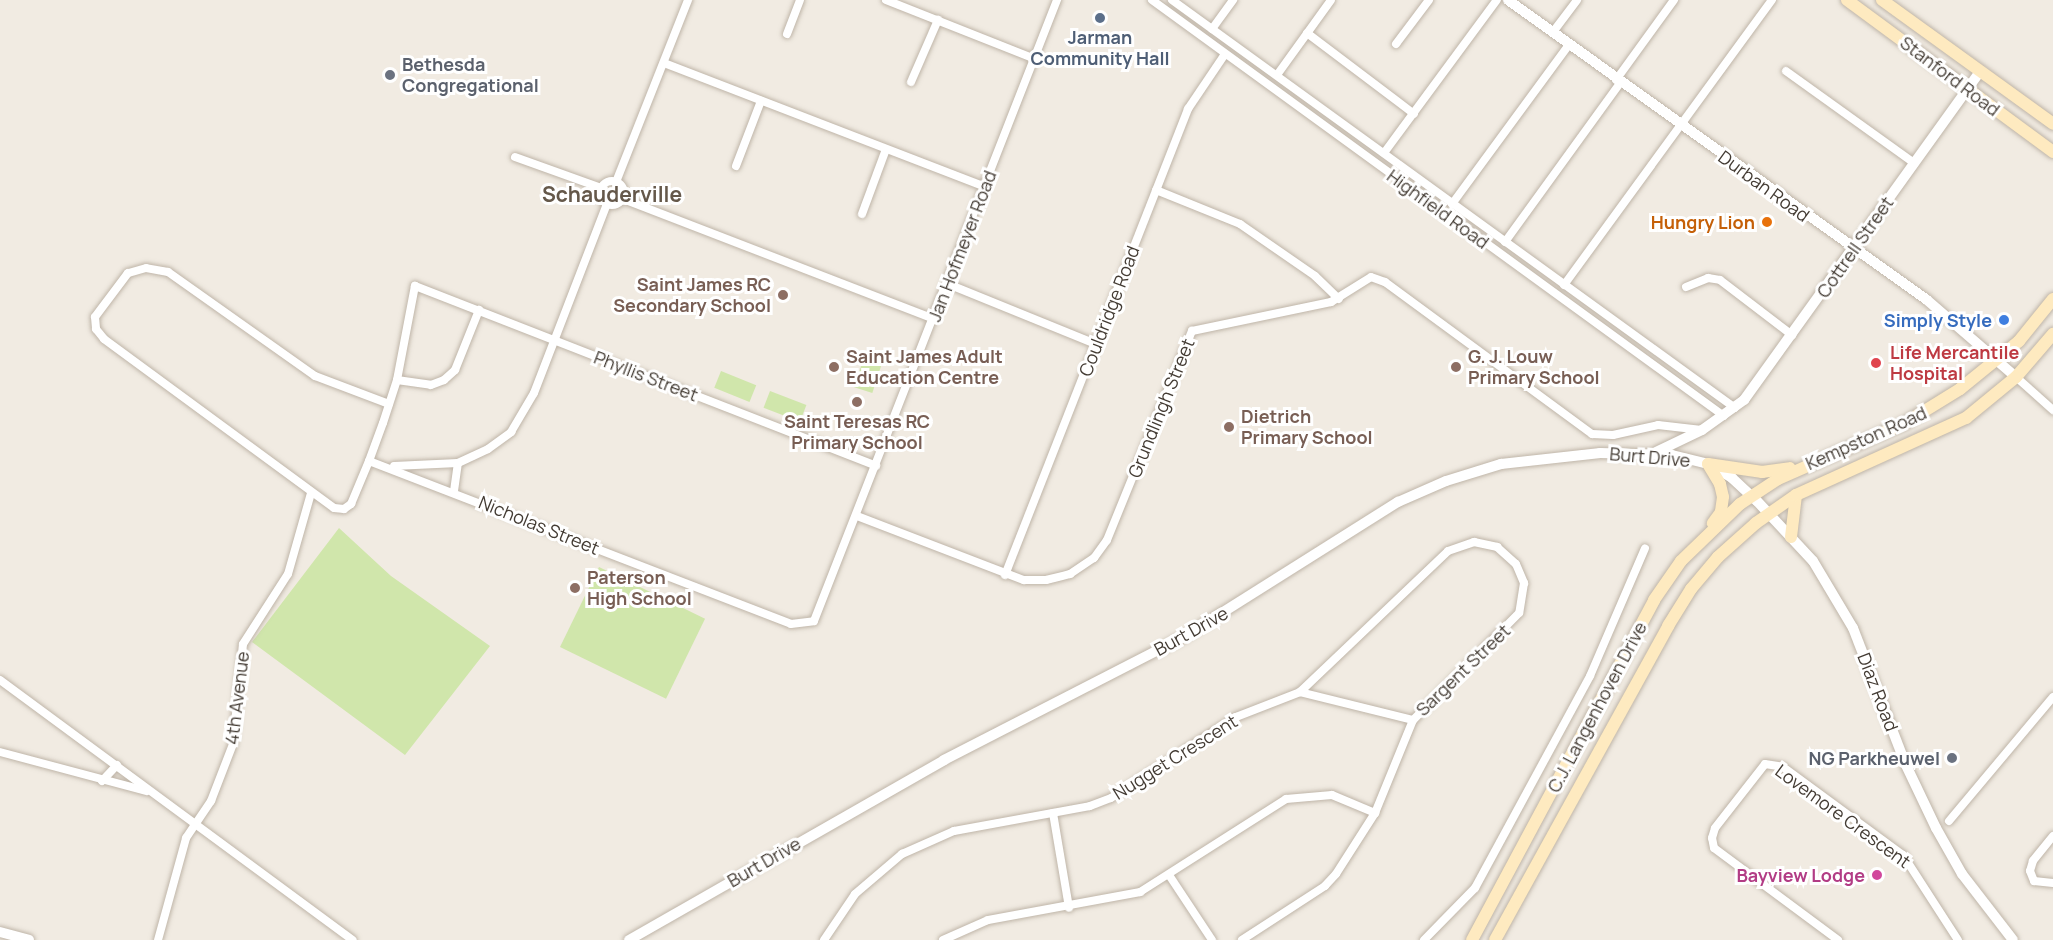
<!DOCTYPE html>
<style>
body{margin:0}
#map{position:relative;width:2053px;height:940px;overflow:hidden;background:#f1ebe2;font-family:Manrope,sans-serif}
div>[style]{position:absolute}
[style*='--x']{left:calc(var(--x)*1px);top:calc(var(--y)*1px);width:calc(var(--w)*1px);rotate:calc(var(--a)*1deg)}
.green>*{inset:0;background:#d0e6ab;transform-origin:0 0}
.roads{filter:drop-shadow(0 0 2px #bfb5a8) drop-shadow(0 0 2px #bfb5a8)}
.minor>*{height:8px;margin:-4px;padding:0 4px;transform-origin:4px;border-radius:4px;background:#fff}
.minor>.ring{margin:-4px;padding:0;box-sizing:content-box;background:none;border:8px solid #fff;border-radius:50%}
.tertiary>*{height:10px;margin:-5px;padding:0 5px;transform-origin:5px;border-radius:5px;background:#fff}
.secondary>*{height:12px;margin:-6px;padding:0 6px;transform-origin:6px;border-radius:6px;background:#feeac0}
.dots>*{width:16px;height:16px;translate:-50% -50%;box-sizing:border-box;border:3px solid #fff;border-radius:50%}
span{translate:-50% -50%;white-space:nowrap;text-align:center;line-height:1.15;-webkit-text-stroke:6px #fff;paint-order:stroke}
.service-label{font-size:18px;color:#4e5e75;font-weight:700}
.worship-label{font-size:18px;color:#5b616d;font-weight:700}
.left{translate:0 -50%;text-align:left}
.right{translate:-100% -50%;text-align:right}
.street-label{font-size:18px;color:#433b33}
.food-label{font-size:18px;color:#c56008;font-weight:700}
.education-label{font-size:18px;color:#785e54;font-weight:700}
.shop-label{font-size:18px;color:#366cbe;font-weight:700}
.health-label{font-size:18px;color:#be3a42;font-weight:700}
.hotel-label{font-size:18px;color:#b23c85;font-weight:700}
.quarter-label{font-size:21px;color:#65584a;font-weight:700}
</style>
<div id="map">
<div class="green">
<div style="left:866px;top:351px;width:19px;height:38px;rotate:18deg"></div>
<div style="left:721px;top:371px;width:38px;height:18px;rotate:22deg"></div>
<div style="left:770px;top:391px;width:39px;height:18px;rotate:21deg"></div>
<div style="clip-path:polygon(339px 528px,391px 576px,490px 646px,405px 755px,252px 642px)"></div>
<div style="left:599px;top:567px;width:118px;height:89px;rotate:26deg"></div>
</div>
<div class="roads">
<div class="minor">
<div style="--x:886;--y:0;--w:160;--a:21.6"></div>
<div style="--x:1152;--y:0;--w:707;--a:36.03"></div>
<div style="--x:1172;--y:0;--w:695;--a:35.93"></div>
<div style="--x:1212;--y:29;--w:36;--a:-54"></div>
<div style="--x:1553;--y:32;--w:40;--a:-53"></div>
<div style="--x:1307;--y:33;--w:134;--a:37.1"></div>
<div style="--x:787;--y:34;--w:36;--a:-69"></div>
<div style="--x:1396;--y:44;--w:55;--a:-53.1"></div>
<div style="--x:664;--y:63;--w:344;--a:21.1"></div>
<div style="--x:1786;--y:71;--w:158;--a:35.7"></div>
<div style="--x:1277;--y:75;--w:92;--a:-54.2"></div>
<div style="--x:1616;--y:80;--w:99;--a:-54.1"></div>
<div style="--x:911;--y:82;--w:68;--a:-66.5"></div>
<div style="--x:1384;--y:153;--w:190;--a:-53.6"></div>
<div style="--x:515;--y:157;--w:91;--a:19.8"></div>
<div style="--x:736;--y:166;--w:70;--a:-69"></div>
<div class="ring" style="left:600px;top:181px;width:16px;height:16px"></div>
<div style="--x:616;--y:182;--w:196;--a:-68.4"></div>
<div style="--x:1156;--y:190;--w:91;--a:22"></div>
<div style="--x:1240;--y:224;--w:91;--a:34.7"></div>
<div style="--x:1315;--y:276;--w:33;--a:44"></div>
<div style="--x:623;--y:199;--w:333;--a:21.1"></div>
<div style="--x:1452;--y:204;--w:197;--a:-53.7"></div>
<div style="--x:862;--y:214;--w:69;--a:-69.7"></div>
<div style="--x:1505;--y:242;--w:196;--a:-54.1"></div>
<div style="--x:948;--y:284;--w:160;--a:22.1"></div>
<div style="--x:1564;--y:285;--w:353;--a:-53.9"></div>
<div style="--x:1686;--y:287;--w:24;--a:-22"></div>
<div style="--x:1708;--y:278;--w:12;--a:9"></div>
<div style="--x:1720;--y:280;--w:91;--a:37.4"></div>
<div style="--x:2016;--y:377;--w:50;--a:41.7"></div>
<div style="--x:397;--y:380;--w:34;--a:8"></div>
<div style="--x:431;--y:385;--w:14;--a:-21"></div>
<div style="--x:444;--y:380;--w:15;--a:-42"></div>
<div style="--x:455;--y:370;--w:65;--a:-68.2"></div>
<div style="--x:389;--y:404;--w:79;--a:-159.3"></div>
<div style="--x:315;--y:376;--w:180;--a:-144.7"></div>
<div style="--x:168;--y:272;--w:22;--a:-170"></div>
<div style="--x:146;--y:268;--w:19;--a:164"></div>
<div style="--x:128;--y:273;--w:55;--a:126.9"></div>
<div style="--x:95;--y:317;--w:12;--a:85"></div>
<div style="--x:96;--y:329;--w:13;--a:51"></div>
<div style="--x:104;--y:339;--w:285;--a:36.3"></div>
<div style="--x:334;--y:508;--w:10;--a:6"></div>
<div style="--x:344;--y:509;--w:9;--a:-36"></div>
<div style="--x:351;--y:504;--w:47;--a:-67.3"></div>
<div style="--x:369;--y:461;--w:40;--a:-69.8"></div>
<div style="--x:383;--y:423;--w:45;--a:-72"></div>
<div style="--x:397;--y:380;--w:96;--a:-79.2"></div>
<div style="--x:415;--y:286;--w:495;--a:21.3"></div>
<div style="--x:369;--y:461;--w:452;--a:21.1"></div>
<div style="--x:791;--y:624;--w:23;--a:-7"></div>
<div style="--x:814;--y:621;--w:667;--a:-68.63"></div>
<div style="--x:394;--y:466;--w:64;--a:-2.7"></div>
<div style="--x:458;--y:463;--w:33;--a:-25"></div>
<div style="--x:488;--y:449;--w:29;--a:-36"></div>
<div style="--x:511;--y:432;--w:45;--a:-59.5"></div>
<div style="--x:534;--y:393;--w:203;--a:-68.9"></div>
<div style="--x:454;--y:491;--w:28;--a:-82"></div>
<div style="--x:857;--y:516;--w:179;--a:21"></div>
<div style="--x:1024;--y:580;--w:22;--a:0"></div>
<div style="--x:1046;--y:580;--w:25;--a:-14"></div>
<div style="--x:1070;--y:574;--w:29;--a:-34"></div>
<div style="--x:1094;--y:558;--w:22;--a:-54"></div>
<div style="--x:1107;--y:540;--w:226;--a:-67.9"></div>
<div style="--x:1192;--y:331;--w:142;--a:-11.8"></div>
<div style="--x:1331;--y:302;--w:47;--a:-32"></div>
<div style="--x:1371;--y:277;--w:15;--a:20"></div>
<div style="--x:1385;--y:282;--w:257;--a:36.3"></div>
<div style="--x:1592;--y:434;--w:21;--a:3"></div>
<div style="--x:1613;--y:435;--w:46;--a:-12.5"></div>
<div style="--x:1658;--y:425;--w:44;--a:6.5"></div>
<div style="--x:1005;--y:575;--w:501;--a:-68.56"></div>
<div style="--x:1188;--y:109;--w:66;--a:-56.1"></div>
<div style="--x:0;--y:680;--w:438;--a:36.4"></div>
<div style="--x:1300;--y:692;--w:116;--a:13.9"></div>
<div style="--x:0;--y:752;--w:152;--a:14.9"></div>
<div style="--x:102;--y:781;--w:22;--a:-47"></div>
<div style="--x:1053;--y:813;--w:96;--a:80.4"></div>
<div style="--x:1949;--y:821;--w:162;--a:-50"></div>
<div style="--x:2053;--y:836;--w:32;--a:129"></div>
<div style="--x:2033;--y:861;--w:10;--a:107"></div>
<div style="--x:2030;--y:871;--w:11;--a:68"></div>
<div style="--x:2034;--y:881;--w:19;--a:6"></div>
<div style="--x:1169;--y:875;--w:78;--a:56.5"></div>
<div style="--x:158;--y:940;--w:106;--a:-74.6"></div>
<div style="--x:186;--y:838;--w:45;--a:-56"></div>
<div style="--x:211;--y:801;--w:61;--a:-68.9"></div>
<div style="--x:233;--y:744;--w:100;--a:-84.3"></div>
<div style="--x:243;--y:644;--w:83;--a:-57.3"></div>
<div style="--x:288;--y:574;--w:84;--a:-74.1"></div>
<div style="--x:824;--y:940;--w:55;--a:-56"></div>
<div style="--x:855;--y:894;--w:62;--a:-40.4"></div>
<div style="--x:902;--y:854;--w:57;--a:-23.9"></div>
<div style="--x:954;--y:831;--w:138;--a:-10.4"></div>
<div style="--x:1090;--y:806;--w:22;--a:-21"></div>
<div style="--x:1111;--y:798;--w:149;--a:-32.9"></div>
<div style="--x:1236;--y:717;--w:69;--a:-21.3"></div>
<div style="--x:1300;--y:692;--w:204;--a:-43.6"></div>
<div style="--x:1448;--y:551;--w:28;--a:-19"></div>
<div style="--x:1474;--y:542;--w:24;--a:12"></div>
<div style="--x:1497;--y:547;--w:25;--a:42"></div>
<div style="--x:1516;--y:564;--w:21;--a:67"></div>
<div style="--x:1524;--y:583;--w:30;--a:99"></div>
<div style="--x:1519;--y:613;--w:151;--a:134.7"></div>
<div style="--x:1413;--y:720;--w:100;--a:112.2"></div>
<div style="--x:1375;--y:813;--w:72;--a:122.6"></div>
<div style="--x:1336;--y:874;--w:16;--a:133"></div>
<div style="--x:1325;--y:886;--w:99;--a:147"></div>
<div style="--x:943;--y:940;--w:49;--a:-24"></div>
<div style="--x:988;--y:920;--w:155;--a:-10.4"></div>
<div style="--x:1140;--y:892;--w:173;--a:-32.5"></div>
<div style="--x:1286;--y:799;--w:46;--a:-5"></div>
<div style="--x:1332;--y:795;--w:47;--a:22.7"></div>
<div style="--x:1424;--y:940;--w:73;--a:-45.6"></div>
<div style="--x:1475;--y:888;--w:241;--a:-61.5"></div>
<div style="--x:1590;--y:676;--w:139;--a:-66.7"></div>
<div style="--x:1838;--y:940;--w:154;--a:-143.4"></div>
<div style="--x:1714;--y:848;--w:10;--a:-101"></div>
<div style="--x:1712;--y:838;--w:10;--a:-73"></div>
<div style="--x:1715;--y:828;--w:81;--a:-52"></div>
<div style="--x:1765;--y:764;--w:18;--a:9"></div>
<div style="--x:1783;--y:767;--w:149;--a:36.3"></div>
<div style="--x:1903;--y:855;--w:101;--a:57.1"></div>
</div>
<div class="tertiary">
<div style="--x:1508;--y:0;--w:515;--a:35.6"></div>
<div style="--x:1927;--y:300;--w:118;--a:40.9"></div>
<div style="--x:1656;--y:452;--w:51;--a:-25.6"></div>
<div style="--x:1702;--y:430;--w:52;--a:-35.5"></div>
<div style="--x:1744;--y:400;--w:404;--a:-54.3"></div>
<div style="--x:0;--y:932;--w:30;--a:15"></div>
<div style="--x:629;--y:940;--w:363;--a:-29.7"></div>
<div style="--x:944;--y:760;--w:271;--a:-27.2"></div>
<div style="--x:1185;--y:636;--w:252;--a:-32.2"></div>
<div style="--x:1398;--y:502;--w:52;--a:-23.6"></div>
<div style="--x:1446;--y:481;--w:58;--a:-17.2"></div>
<div style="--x:1501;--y:464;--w:100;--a:-6.3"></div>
<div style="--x:1600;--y:453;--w:72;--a:1.6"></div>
<div style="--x:1672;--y:455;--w:37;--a:14"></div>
<div style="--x:1708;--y:464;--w:28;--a:30"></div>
<div style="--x:1732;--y:478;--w:34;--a:43"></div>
<div style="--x:1757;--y:501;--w:82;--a:47"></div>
<div style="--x:1813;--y:561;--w:78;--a:59.2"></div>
<div style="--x:1853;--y:628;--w:145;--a:68.9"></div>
<div style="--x:1905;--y:763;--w:72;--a:64.5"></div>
<div style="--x:1936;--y:828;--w:53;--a:60.5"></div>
<div style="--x:1962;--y:874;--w:83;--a:52.3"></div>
</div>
<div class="secondary">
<div style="--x:1847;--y:0;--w:256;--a:36.4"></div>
<div style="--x:1882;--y:0;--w:211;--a:35.9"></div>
<div style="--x:1708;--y:464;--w:55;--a:8.4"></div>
<div style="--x:1762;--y:472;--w:28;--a:-8"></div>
<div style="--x:1708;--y:464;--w:23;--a:59"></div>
<div style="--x:1720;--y:484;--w:13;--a:77"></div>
<div style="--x:1723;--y:497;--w:15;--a:98"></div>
<div style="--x:1721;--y:512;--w:14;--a:126"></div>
<div style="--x:1791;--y:537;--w:42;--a:-83.2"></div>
<div style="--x:1472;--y:940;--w:386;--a:-61.8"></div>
<div style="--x:1654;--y:600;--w:47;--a:-55.3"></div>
<div style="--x:1681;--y:561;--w:82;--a:-44"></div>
<div style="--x:1740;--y:504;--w:45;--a:-33.3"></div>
<div style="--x:1778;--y:479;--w:139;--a:-23.8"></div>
<div style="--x:1905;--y:423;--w:65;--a:-31.7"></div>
<div style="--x:1960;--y:389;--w:76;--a:-39.1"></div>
<div style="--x:2019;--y:341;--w:54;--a:-51"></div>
<div style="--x:1495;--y:940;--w:359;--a:-61.1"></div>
<div style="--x:1668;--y:626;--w:44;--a:-58.1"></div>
<div style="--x:1691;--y:589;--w:42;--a:-49.8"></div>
<div style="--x:1718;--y:557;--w:51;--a:-41.8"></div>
<div style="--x:1756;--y:523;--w:49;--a:-35"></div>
<div style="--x:1796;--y:495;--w:187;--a:-24.4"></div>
<div style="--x:1966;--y:418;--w:65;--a:-39.4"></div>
<div style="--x:2016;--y:377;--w:57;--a:-49.3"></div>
</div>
</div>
<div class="dots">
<div style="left:1100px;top:18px;background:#5c6f8a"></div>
<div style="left:390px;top:75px;background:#6b7280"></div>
<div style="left:1767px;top:222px;background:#e8710a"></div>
<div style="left:783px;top:295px;background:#8d6e63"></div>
<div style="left:2004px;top:320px;background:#3f7fe0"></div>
<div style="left:1876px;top:363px;background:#e0444e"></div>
<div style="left:834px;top:367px;background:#8d6e63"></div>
<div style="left:1456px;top:367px;background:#8d6e63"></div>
<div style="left:857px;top:402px;background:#8d6e63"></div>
<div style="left:1229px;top:427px;background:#8d6e63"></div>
<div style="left:575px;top:588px;background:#8d6e63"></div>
<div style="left:1952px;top:758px;background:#6b7280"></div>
<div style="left:1877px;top:875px;background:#d1479c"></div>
</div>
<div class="service-label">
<span style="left:1100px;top:48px">Jarman<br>Community Hall</span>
</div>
<div class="worship-label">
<span class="left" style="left:402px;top:75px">Bethesda<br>Congregational</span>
<span class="right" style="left:1940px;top:758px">NG Parkheuwel</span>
</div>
<div class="street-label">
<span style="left:1950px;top:76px;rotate:37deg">Stanford Road</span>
<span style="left:1764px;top:186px;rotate:36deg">Durban Road</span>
<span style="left:1438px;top:209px;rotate:36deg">Highfield Road</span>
<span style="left:962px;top:246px;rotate:-69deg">Jan Hofmeyer Road</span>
<span style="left:1855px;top:247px;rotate:-55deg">Cottrell Street</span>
<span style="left:1109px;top:311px;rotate:-69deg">Couldridge Road</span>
<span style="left:646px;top:376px;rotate:21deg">Phyllis Street</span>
<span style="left:1161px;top:408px;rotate:-68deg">Grundlingh Street</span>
<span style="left:1866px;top:438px;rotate:-24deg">Kempston Road</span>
<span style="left:1650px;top:457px;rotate:5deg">Burt Drive</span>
<span style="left:539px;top:525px;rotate:22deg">Nicholas Street</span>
<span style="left:1191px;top:631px;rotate:-29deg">Burt Drive</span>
<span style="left:1463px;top:670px;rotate:-44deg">Sargent Street</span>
<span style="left:1878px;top:692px;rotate:69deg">Diaz Road</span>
<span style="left:237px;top:698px;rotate:-83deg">4th Avenue</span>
<span style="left:1597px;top:707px;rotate:-62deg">C.J. Langenhoven Drive</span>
<span style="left:1175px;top:757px;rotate:-32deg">Nugget Crescent</span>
<span style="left:1843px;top:816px;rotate:36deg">Lovemore Crescent</span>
<span style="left:764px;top:862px;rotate:-30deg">Burt Drive</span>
</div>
<div class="food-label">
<span class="right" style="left:1755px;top:222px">Hungry Lion</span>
</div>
<div class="education-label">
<span class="right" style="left:771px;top:295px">Saint James RC<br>Secondary School</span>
<span class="left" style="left:846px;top:367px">Saint James Adult<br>Education Centre</span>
<span class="left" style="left:1468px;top:367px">G. J. Louw<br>Primary School</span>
<span class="left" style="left:1241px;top:427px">Dietrich<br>Primary School</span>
<span style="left:857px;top:432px">Saint Teresas RC<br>Primary School</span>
<span class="left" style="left:587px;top:588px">Paterson<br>High School</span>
</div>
<div class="shop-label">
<span class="right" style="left:1992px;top:320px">Simply Style</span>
</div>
<div class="health-label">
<span class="left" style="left:1890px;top:363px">Life Mercantile<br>Hospital</span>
</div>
<div class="hotel-label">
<span class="right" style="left:1865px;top:875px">Bayview Lodge</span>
</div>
<div class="quarter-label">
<span style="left:612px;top:194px">Schauderville</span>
</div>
</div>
